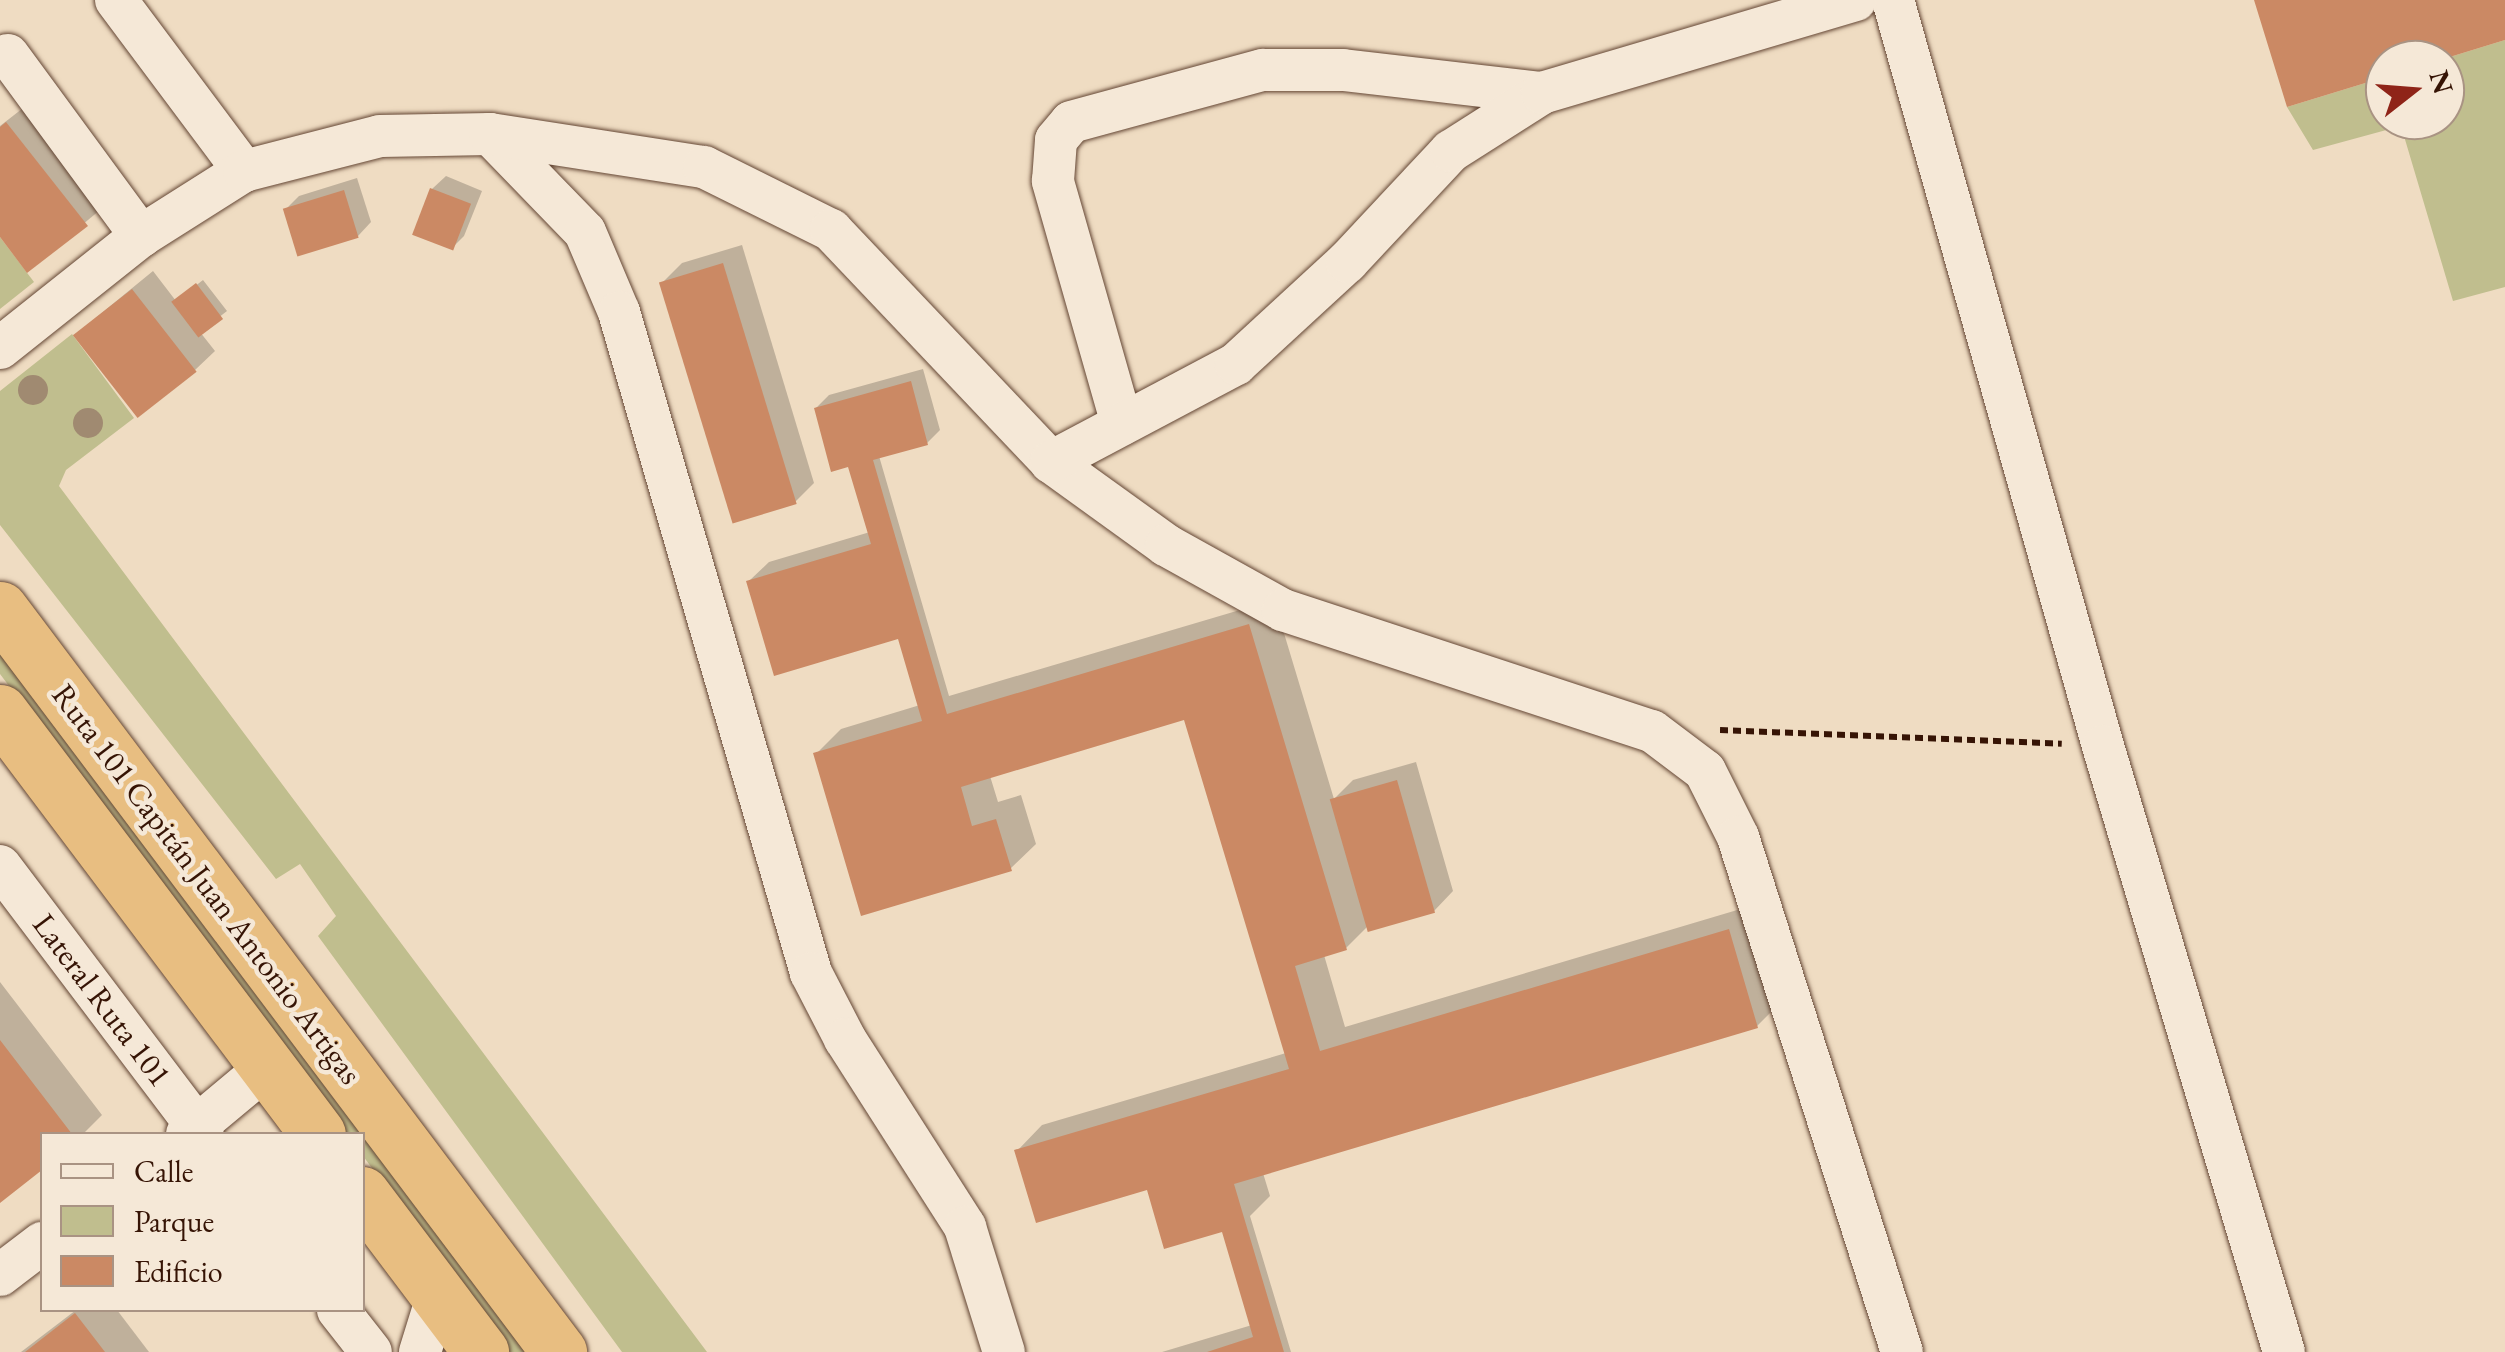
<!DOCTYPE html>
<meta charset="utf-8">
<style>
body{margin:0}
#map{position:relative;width:2505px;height:1352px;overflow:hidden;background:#efdcc2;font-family:"EB Garamond",serif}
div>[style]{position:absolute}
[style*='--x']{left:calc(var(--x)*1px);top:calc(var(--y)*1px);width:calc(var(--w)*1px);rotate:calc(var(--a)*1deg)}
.green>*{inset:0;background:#c0be8e}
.shadow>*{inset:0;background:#0003}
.building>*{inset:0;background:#cb8964;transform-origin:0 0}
.path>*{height:6px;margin-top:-3px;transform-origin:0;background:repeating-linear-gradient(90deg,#361405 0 8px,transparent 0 13px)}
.roads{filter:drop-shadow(0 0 2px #644634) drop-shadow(0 0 2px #644634)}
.minor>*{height:42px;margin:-21px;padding:0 21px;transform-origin:21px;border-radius:21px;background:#f5e8d7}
.highway>*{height:55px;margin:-27.5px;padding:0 27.5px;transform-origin:27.5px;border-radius:27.5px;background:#e8be81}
.trees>*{width:30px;height:30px;margin:-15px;border-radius:50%;background:#a08a71}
span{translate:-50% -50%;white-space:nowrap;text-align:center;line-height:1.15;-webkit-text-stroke:9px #f5e8d7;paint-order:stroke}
.street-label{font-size:32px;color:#361405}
.legend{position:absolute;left:40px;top:1132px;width:325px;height:180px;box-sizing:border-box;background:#f5e8d7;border:2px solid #a99383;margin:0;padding:12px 18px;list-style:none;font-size:30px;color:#361405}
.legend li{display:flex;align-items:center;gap:20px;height:50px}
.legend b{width:50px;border:2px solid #a99383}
.north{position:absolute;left:2365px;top:40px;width:100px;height:100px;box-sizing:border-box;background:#f5e8d7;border:2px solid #a99383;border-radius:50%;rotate:73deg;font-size:28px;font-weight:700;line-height:40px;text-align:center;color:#361405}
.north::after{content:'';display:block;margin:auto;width:35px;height:45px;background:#8f2418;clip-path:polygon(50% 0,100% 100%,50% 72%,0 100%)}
</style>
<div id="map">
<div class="green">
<div style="clip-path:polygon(2505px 40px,2505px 287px,2453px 301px,2401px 126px,2313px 150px,2287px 107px,2385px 77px,2385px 120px,2445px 120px,2445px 60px,2440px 60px)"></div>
<div style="clip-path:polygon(0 237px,34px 282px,0 309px)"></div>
<div style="clip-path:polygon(72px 334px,134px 418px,66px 470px,59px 486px,707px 1352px,622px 1352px,318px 936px,336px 916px,300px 864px,276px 879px,0 525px,0 391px)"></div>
<div style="clip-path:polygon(0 652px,528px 1352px,509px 1352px,363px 1156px,362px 1134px,346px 1134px,0 674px)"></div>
</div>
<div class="shadow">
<div style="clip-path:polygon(27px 105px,106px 205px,28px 270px,0 232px,0 126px)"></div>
<div style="clip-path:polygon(446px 176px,482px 191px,464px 236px,451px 249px,432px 189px)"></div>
<div style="clip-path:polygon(357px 178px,371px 222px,358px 236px,285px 210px,299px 196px)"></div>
<div style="clip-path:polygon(742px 245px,814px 483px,794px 503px,662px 283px,682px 263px)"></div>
<div style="clip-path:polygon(153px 271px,176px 301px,203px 280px,227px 311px,200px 332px,215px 351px,195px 370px,76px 334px)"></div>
<div style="clip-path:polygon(923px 369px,940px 430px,927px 443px,879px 456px,949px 696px,1274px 600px,1334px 799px,1353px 780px,1416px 762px,1453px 891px,1434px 911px,1369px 925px,1346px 948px,1324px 955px,1345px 1027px,1754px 905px,1782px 1001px,1757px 1026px,1263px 1173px,1270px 1196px,1250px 1216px,1291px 1352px,1162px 1352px,1252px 1325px,1223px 1228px,1149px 1187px,1017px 1151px,1042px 1125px,1286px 1053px,1186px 717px,990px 776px,998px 802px,1021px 795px,1036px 844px,1010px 869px,816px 754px,841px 729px,920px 705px,900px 636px,749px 581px,769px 562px,870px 532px,851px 468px,816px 408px,829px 395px)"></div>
<div style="clip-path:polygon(0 982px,102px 1115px,83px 1134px,42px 1134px,42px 1167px,0 1200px)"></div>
<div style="clip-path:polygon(76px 1310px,117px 1310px,149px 1352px,21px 1352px)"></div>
</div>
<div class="building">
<div style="clip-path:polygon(2254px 0,2505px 0,2505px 40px,2440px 60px,2385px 60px,2385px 77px,2287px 107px)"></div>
<div style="clip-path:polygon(6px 122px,88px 226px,27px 273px,0 237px,0 127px)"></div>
<div style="left:430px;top:188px;width:44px;height:50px;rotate:21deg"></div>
<div style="left:344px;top:190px;width:50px;height:64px;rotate:73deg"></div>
<div style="left:723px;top:263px;width:252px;height:67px;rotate:73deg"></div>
<div style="left:196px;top:283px;width:45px;height:31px;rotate:53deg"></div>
<div style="left:132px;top:289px;width:105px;height:75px;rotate:52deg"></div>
<div style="clip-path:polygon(911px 381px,928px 445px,873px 460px,947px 714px,1249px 624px,1347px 950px,1295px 966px,1320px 1051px,1729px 929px,1758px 1028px,1234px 1184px,1284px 1352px,1207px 1352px,1253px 1337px,1222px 1232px,1164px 1249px,1147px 1190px,1036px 1223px,1014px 1150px,1289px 1069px,1184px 720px,961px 787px,972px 826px,996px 819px,1012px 871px,861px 916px,813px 753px,922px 721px,898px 639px,774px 676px,746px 581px,871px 544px,848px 467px,831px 472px,814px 408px)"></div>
<div style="left:1397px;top:780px;width:138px;height:70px;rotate:74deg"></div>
<div style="clip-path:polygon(0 1040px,72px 1134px,42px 1134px,42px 1170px,0 1203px)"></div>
<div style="clip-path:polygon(75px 1313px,105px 1352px,25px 1352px)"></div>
</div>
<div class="path">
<div style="--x:1720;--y:730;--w:342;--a:2.3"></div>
</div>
<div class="roads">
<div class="minor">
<div style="--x:116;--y:0;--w:214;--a:53.2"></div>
<div style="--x:1893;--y:0;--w:775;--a:74.28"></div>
<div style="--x:2103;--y:746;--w:632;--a:73.37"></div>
<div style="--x:8;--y:55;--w:225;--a:53.7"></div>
<div style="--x:490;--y:134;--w:136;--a:45.9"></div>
<div style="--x:585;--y:232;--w:87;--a:67"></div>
<div style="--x:619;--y:312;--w:688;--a:73.8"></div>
<div style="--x:811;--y:973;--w:74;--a:62.7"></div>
<div style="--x:845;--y:1039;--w:223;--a:57.4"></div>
<div style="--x:965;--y:1227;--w:131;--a:72.7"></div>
<div style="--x:0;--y:348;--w:180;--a:-38.5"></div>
<div style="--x:141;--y:236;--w:122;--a:-32.3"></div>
<div style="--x:244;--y:171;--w:140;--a:-14.4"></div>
<div style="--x:380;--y:136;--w:110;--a:-1"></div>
<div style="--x:490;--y:134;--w:217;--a:8.8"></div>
<div style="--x:704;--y:167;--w:142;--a:26.4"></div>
<div style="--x:831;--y:230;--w:320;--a:46.5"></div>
<div style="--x:1051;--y:462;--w:142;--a:35.8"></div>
<div style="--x:1166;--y:545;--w:134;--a:29.1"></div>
<div style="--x:1283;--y:610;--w:388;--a:18.2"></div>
<div style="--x:1652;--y:731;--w:66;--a:37"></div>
<div style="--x:1705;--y:771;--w:74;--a:63.4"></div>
<div style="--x:1738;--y:837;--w:540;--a:72.34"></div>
<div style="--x:1122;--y:424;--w:253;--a:-105.9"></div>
<div style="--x:1053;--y:181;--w:41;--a:-85.8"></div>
<div style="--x:1056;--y:140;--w:23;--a:-50"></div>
<div style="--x:1071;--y:122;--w:199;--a:-15.2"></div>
<div style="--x:1263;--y:70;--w:80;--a:0"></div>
<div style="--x:1343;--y:70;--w:200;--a:6.6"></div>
<div style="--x:1051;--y:462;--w:209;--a:-27.9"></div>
<div style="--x:1236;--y:364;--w:151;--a:-42.6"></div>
<div style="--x:1347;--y:262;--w:152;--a:-46.9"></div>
<div style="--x:1451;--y:151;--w:108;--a:-32.5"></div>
<div style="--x:1542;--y:93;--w:327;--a:-16.5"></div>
<div style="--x:0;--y:866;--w:336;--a:52.9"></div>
<div style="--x:187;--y:1134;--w:104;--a:-39.9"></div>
<div style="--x:0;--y:1275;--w:53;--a:-37.3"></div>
<div style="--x:338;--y:1310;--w:53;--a:51.8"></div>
<div style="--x:420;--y:1352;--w:61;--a:-72.8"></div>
</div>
<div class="highway">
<div style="--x:0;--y:609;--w:930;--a:53.04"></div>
<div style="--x:0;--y:712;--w:528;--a:53"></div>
<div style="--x:362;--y:1194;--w:198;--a:53"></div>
</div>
</div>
<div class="trees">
<div style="left:33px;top:390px"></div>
<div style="left:88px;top:423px"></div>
</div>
<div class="street-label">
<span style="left:207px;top:884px;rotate:53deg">Ruta 101 Capitán Juan Antonio Artigas</span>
<span style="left:102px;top:1000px;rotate:53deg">Lateral Ruta 101</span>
</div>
<ul class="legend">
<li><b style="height:12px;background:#f5e8d7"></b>Calle</li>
<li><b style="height:28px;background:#c0be8e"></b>Parque</li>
<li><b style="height:28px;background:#cb8964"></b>Edificio</li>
</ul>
<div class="north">N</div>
</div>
